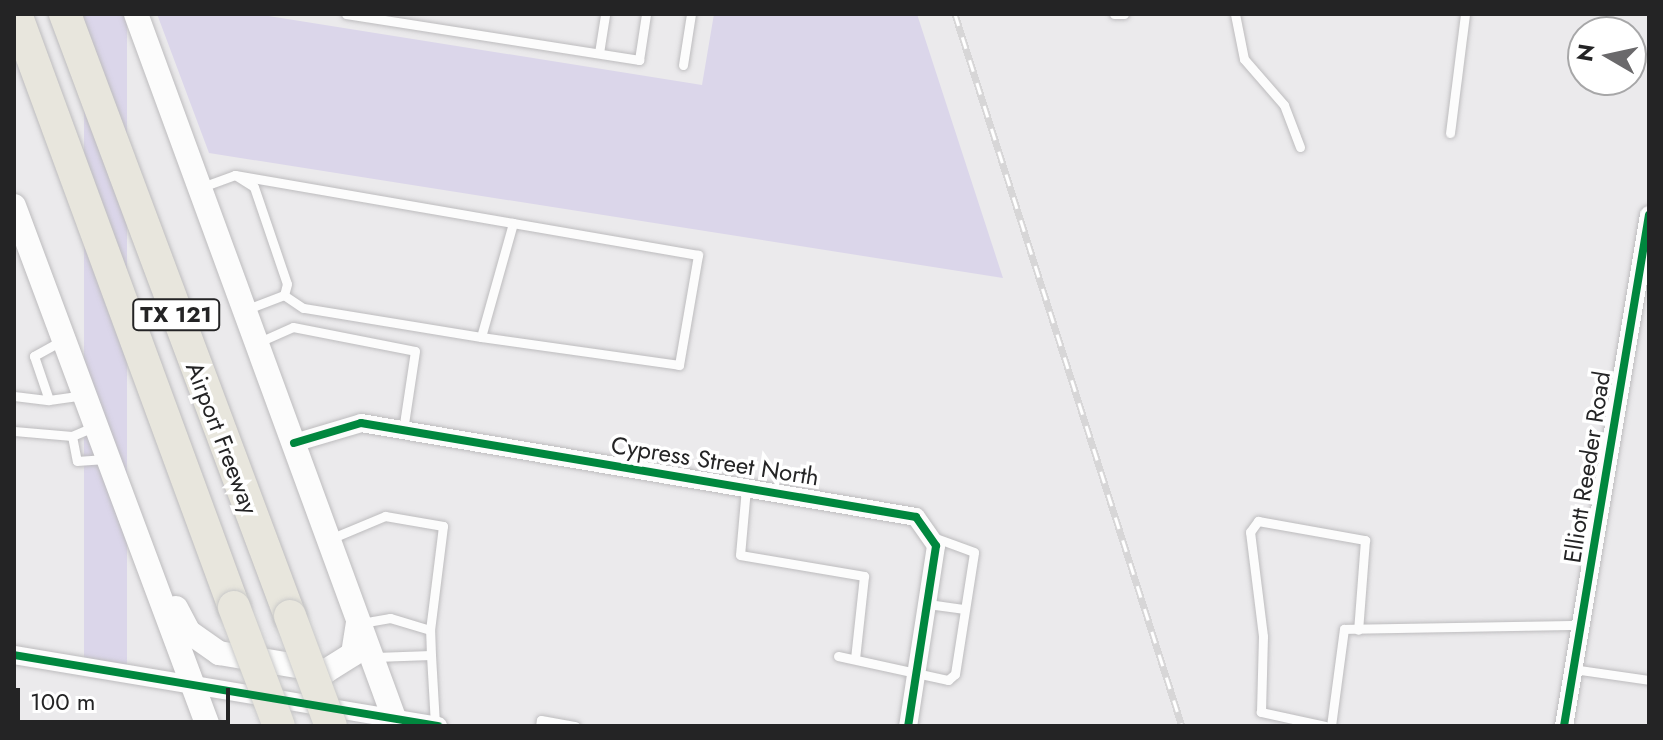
<!DOCTYPE html>
<style>
body{margin:0}
#map{position:relative;width:1663px;height:740px;overflow:hidden;background:#ebeaec;font-family:Jost,sans-serif}
div>[style]{position:absolute}
[style*='--x']{left:calc(var(--x)*1px);top:calc(var(--y)*1px);width:calc(var(--w)*1px);rotate:calc(var(--a)*1deg)}
.green>*{inset:0;background:#dbd6ea;transform-origin:0 0}
.roads{filter:drop-shadow(0 0 2px #bdbcbe) drop-shadow(0 0 2px #bdbcbe)}
.lane>*{height:9px;margin:-4.5px;padding:0 4.5px;transform-origin:4.5px;border-radius:4.5px;background:#fcfcfc}
.street>*{height:18px;margin:-9px;padding:0 9px;transform-origin:9px;border-radius:9px;background:#fcfcfc}
.secondary>*{height:24px;margin:-12px;padding:0 12px;transform-origin:12px;border-radius:12px;background:#fcfcfc}
.highway>*{height:32px;margin:-16px;padding:0 16px;transform-origin:16px;border-radius:16px;background:#e8e6dd}
.rail>*{height:7px;margin-top:-3.5px;transform-origin:0;background:repeating-linear-gradient(90deg,#fff 0 12px,#d7d6d7 0 24px);box-sizing:border-box;border-block:2px solid #d7d6d7}
.bridges{filter:drop-shadow(0 0 2px #c8c8c8) drop-shadow(0 0 2px #c8c8c8)}
.highway-bridge>*{height:32px;margin:-16px;padding:0 16px;transform-origin:16px;border-radius:16px;background:#e8e6dd}
.cycleway>*{height:8px;margin:-4px;padding:0 4px;transform-origin:4px;border-radius:4px;background:#00873e}
span{translate:-50% -50%;white-space:nowrap;text-align:center;line-height:1.15;-webkit-text-stroke:7px #fff;paint-order:stroke}
.shield-label span{padding:2px 6px;background:#fff;border:2px solid;border-radius:6px;-webkit-text-stroke-width:0}
.shield-label{font-size:22px;color:#242425;font-weight:700}
.street-label{font-size:24px;color:#242425}
.frame{position:absolute;inset:0;border:16px solid #242425;pointer-events:none}
.north{position:absolute;left:1567px;top:16px;width:80px;height:80px;box-sizing:border-box;background:#fff;border:2px solid #a7a7a8;border-radius:50%;rotate:279deg;font-size:22px;font-weight:700;line-height:32px;text-align:center;color:#242425}
.north::after{content:'';display:block;margin:auto;width:28px;height:36px;background:#6a696b;clip-path:polygon(50% 0,100% 100%,50% 72%,0 100%)}
.scale{position:absolute;left:16px;top:688px;width:214px;height:36px;box-sizing:border-box;border:4px solid #242425;border-top:0;padding-left:10px;font-size:24px;line-height:28px;white-space:nowrap;color:#242425;-webkit-text-stroke:6px #fff;paint-order:stroke}
</style>
<div id="map">
<div class="green">
<div style="left:84px;top:14px;width:43px;height:653px"></div>
<div style="clip-path:polygon(157px 14px,256px 14px,702px 85px,714px 14px,917px 14px,1003px 278px,209px 153px)"></div>
</div>
<div class="roads">
<div class="lane">
<div style="--x:346;--y:14;--w:297;--a:8.9"></div>
<div style="--x:639;--y:60;--w:47;--a:-81.3"></div>
<div style="--x:1114;--y:14;--w:10;--a:0"></div>
<div style="--x:1235;--y:14;--w:46;--a:78.7"></div>
<div style="--x:1244;--y:59;--w:61;--a:49"></div>
<div style="--x:1284;--y:105;--w:45;--a:69.1"></div>
<div style="--x:599;--y:53;--w:39;--a:-81"></div>
<div style="--x:683;--y:65;--w:52;--a:-81.1"></div>
<div style="--x:1450;--y:133;--w:120;--a:-82.8"></div>
<div style="--x:235;--y:175;--w:282;--a:9.8"></div>
<div style="--x:513;--y:223;--w:118;--a:105.7"></div>
<div style="--x:481;--y:337;--w:180;--a:-170.7"></div>
<div style="--x:303;--y:308;--w:23;--a:-146"></div>
<div style="--x:202;--y:187;--w:35;--a:-20"></div>
<div style="--x:235;--y:175;--w:22;--a:32"></div>
<div style="--x:254;--y:187;--w:102;--a:71.2"></div>
<div style="--x:287;--y:284;--w:11;--a:105"></div>
<div style="--x:284;--y:295;--w:42;--a:159"></div>
<div style="--x:481;--y:337;--w:200;--a:8"></div>
<div style="--x:679;--y:365;--w:112;--a:-80.2"></div>
<div style="--x:698;--y:255;--w:188;--a:-170.2"></div>
<div style="--x:61;--y:341;--w:31;--a:151"></div>
<div style="--x:34;--y:356;--w:46;--a:71.2"></div>
<div style="--x:49;--y:400;--w:34;--a:-8"></div>
<div style="--x:257;--y:343;--w:39;--a:-24"></div>
<div style="--x:293;--y:327;--w:124;--a:11.1"></div>
<div style="--x:415;--y:351;--w:80;--a:98.6"></div>
<div style="--x:14;--y:396;--w:35;--a:7"></div>
<div style="--x:14;--y:431;--w:58;--a:4.9"></div>
<div style="--x:72;--y:436;--w:23;--a:-23"></div>
<div style="--x:72;--y:436;--w:25;--a:79"></div>
<div style="--x:77;--y:461;--w:28;--a:-4"></div>
<div style="--x:746;--y:488;--w:67;--a:95.1"></div>
<div style="--x:740;--y:555;--w:126;--a:9.6"></div>
<div style="--x:864;--y:576;--w:83;--a:96.2"></div>
<div style="--x:330;--y:539;--w:60;--a:-22.7"></div>
<div style="--x:385;--y:516;--w:59;--a:9.8"></div>
<div style="--x:443;--y:526;--w:105;--a:97.1"></div>
<div style="--x:430;--y:630;--w:42;--a:-163.3"></div>
<div style="--x:390;--y:618;--w:29;--a:170"></div>
<div style="--x:928;--y:604;--w:37;--a:8"></div>
<div style="--x:431;--y:655;--w:70;--a:86.7"></div>
<div style="--x:838;--y:656;--w:113;--a:12.3"></div>
<div style="--x:948;--y:680;--w:9;--a:-41"></div>
<div style="--x:955;--y:674;--w:123;--a:-81.1"></div>
<div style="--x:974;--y:552;--w:44;--a:-159.9"></div>
<div style="--x:375;--y:657;--w:56;--a:-2"></div>
<div style="--x:431;--y:655;--w:25;--a:-92"></div>
<div style="--x:1573;--y:669;--w:77;--a:8.2"></div>
<div style="--x:540;--y:726;--w:6;--a:-81"></div>
<div style="--x:541;--y:720;--w:35;--a:10"></div>
<div style="--x:1325;--y:726;--w:66;--a:-167.7"></div>
<div style="--x:1261;--y:712;--w:76;--a:-88.5"></div>
<div style="--x:1263;--y:636;--w:105;--a:-97.1"></div>
<div style="--x:1250;--y:532;--w:14;--a:-54"></div>
<div style="--x:1258;--y:521;--w:109;--a:10.1"></div>
<div style="--x:1365;--y:540;--w:90;--a:94.4"></div>
<div style="--x:1331;--y:726;--w:98;--a:-82.4"></div>
<div style="--x:1344;--y:629;--w:237;--a:-1"></div>
</div>
<div class="street">
<div style="--x:294;--y:443;--w:70;--a:-16.6"></div>
<div style="--x:361;--y:423;--w:563;--a:9.61"></div>
<div style="--x:916;--y:517;--w:35;--a:55"></div>
<div style="--x:936;--y:546;--w:182;--a:98.8"></div>
<div style="--x:14;--y:655;--w:430;--a:9.5"></div>
<div style="--x:1564;--y:726;--w:518;--a:-80.56"></div>
</div>
<div class="secondary">
<div style="--x:136;--y:14;--w:758;--a:69.87"></div>
<div style="--x:14;--y:206;--w:555;--a:69.54"></div>
<div style="--x:176;--y:608;--w:27;--a:62"></div>
<div style="--x:189;--y:632;--w:37;--a:35"></div>
<div style="--x:219;--y:653;--w:109;--a:9.5"></div>
<div style="--x:326;--y:671;--w:32;--a:-32"></div>
<div style="--x:353;--y:654;--w:31;--a:-81"></div>
</div>
<div class="highway">
<div style="--x:16;--y:14;--w:632;--a:69.82"></div>
<div style="--x:65;--y:14;--w:643;--a:69.51"></div>
</div>
</div>
<div class="rail">
<div style="--x:955;--y:14;--w:747;--a:72.32"></div>
</div>
<div class="bridges">
<div class="highway-bridge">
<div style="--x:234;--y:607;--w:127;--a:69.3"></div>
<div style="--x:290;--y:616;--w:117;--a:69.6"></div>
</div>
</div>
<div class="cycleway">
<div style="--x:294;--y:443;--w:70;--a:-16.6"></div>
<div style="--x:361;--y:423;--w:563;--a:9.61"></div>
<div style="--x:916;--y:517;--w:35;--a:55"></div>
<div style="--x:936;--y:546;--w:182;--a:98.8"></div>
<div style="--x:14;--y:655;--w:430;--a:9.5"></div>
<div style="--x:1564;--y:726;--w:518;--a:-80.56"></div>
</div>
<div class="shield-label">
<span style="left:176px;top:315px">TX 121</span>
</div>
<div class="street-label">
<span style="left:222px;top:438px;rotate:69deg">Airport Freeway</span>
<span style="left:715px;top:461px;rotate:9deg">Cypress Street North</span>
<span style="left:1587px;top:467px;rotate:-81deg">Elliott Reeder Road</span>
</div>
<div class="frame"></div>
<div class="north">N</div>
<div class="scale">100 m</div>
</div>
